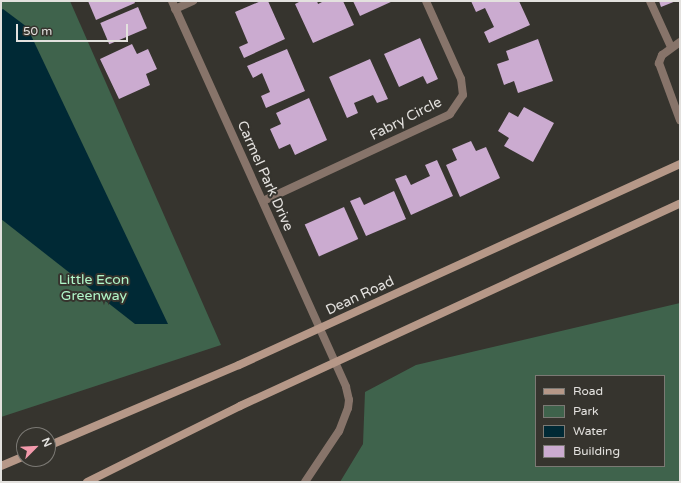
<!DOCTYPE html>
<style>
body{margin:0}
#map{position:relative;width:681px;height:483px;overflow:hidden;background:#36342e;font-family:"Varela Round",sans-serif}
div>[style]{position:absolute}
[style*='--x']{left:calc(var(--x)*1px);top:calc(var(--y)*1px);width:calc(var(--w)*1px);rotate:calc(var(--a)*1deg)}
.green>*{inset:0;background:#3f634c}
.water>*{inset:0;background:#002935}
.building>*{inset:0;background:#cbabd0;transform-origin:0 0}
.service>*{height:8px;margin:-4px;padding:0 4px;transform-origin:4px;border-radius:4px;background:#87746a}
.minor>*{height:8px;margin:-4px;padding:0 4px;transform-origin:4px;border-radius:4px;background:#87746a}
.secondary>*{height:8px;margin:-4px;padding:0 4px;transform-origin:4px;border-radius:4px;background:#b69888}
span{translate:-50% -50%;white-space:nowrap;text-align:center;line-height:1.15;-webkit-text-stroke:4px #36342e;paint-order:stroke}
.street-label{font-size:14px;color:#e3e1de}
.park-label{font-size:14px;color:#b1f6c9}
.frame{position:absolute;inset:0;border:2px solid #e3e1de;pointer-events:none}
.legend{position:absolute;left:535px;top:375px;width:130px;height:92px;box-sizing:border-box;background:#36342e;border:1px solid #7b7974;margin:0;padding:5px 7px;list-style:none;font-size:12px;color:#e3e1de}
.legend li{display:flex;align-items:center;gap:8px;height:20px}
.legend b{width:20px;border:1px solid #7b7974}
.north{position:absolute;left:16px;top:427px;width:40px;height:40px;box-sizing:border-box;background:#36342e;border:1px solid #7b7974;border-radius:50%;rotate:66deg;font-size:11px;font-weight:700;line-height:16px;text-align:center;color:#e3e1de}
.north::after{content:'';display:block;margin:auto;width:14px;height:18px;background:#f39aac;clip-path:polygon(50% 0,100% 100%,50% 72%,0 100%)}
.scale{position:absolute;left:16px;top:24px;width:112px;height:18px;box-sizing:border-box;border:2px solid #e3e1de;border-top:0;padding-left:5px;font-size:12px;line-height:14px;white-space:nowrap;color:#e3e1de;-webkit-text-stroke:3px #36342e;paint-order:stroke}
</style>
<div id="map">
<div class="green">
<div style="clip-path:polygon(1px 1px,70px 1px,221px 345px,1px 417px)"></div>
<div style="clip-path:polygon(evenodd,680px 303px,680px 482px,340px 482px,363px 444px,365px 392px,416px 365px,680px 303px,536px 376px,664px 376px,664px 466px,536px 466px,536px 376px)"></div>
</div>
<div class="water">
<div style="clip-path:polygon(3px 9px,27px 27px,168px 324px,135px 324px,1px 219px,1px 10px)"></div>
</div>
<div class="building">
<div style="clip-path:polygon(88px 1px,134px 1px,135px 3px,96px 20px)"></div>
<div style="clip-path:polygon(261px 1px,268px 1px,285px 39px,244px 58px,239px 47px,248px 43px,235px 12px)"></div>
<div style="clip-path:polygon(301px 1px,317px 1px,318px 4px,324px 1px,343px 1px,354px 25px,313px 43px,295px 4px)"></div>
<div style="clip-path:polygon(353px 1px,393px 1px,360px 16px)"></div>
<div style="clip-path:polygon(471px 1px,519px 1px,530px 25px,489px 43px,484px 32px,494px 27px,485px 8px,476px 12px)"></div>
<div style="clip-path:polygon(659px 1px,676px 1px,661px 7px)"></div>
<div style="left:138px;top:7px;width:23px;height:41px;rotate:67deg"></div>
<div style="clip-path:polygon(420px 38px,438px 79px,427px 84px,423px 76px,399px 87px,384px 54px)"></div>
<div style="clip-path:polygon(538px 39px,553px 81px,518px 93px,514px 81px,504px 85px,497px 64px,509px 60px,506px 51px)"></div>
<div style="clip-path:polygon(132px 44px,137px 54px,148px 49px,157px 69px,146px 74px,150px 85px,119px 99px,100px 59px)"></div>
<div style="clip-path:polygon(287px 49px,305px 91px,266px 108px,261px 96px,270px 92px,262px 73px,253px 78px,247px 66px)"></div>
<div style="clip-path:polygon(370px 59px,388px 99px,377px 103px,373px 95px,354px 103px,358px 113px,347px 118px,329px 77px)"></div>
<div style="clip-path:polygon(309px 98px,327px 140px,295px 155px,290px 144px,279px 149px,270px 129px,281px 124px,276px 113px)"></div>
<div style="clip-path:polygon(524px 107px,554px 123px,533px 162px,504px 146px,509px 138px,498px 131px,509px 112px,518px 117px)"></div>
<div style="clip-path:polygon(471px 141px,476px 151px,486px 147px,500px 178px,460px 197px,446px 165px,457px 160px,452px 149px)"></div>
<div style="clip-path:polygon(437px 160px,453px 196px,411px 215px,395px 179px,406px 175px,411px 185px,430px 176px,425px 165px)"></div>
<div style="clip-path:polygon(394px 191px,406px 219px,366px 236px,350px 201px,360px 197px,364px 205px)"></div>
<div style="left:344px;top:207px;width:35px;height:43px;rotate:66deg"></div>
</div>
<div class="service">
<div style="--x:650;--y:1;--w:51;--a:65.5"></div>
<div style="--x:680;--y:42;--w:22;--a:144"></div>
<div style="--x:662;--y:55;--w:9;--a:111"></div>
<div style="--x:659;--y:63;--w:61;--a:69.8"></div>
</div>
<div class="minor">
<div style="--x:172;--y:1;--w:423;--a:65.7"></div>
<div style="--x:346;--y:387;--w:13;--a:77"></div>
<div style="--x:349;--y:400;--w:8;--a:97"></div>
<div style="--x:348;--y:408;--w:25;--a:111"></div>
<div style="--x:339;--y:431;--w:61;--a:123.7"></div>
<div style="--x:175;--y:9;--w:20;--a:-24"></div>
<div style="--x:263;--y:201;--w:206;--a:-24.9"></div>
<div style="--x:450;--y:114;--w:23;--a:-56"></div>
<div style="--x:463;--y:95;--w:16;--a:-97"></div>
<div style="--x:461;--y:79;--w:85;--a:-114.2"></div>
</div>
<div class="secondary">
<div style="--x:48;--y:446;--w:207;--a:-23"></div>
<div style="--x:239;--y:365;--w:485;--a:-24.5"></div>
<div style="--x:1;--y:466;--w:25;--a:-23"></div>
<div style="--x:87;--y:482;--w:171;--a:-26.4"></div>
<div style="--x:240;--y:406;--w:484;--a:-24.7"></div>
</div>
<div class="street-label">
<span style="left:406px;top:119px;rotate:-27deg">Fabry Circle</span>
<span style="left:265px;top:176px;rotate:66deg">Carmel Park Drive</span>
<span style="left:360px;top:296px;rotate:-25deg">Dean Road</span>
</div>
<div class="park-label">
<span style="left:94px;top:288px">Little Econ<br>Greenway</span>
</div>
<div class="frame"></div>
<ul class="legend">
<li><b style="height:5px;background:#b69888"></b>Road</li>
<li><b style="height:11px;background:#3f634c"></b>Park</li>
<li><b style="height:11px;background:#002935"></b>Water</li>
<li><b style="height:11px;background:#cbabd0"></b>Building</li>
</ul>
<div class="north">N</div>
<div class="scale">50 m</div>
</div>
